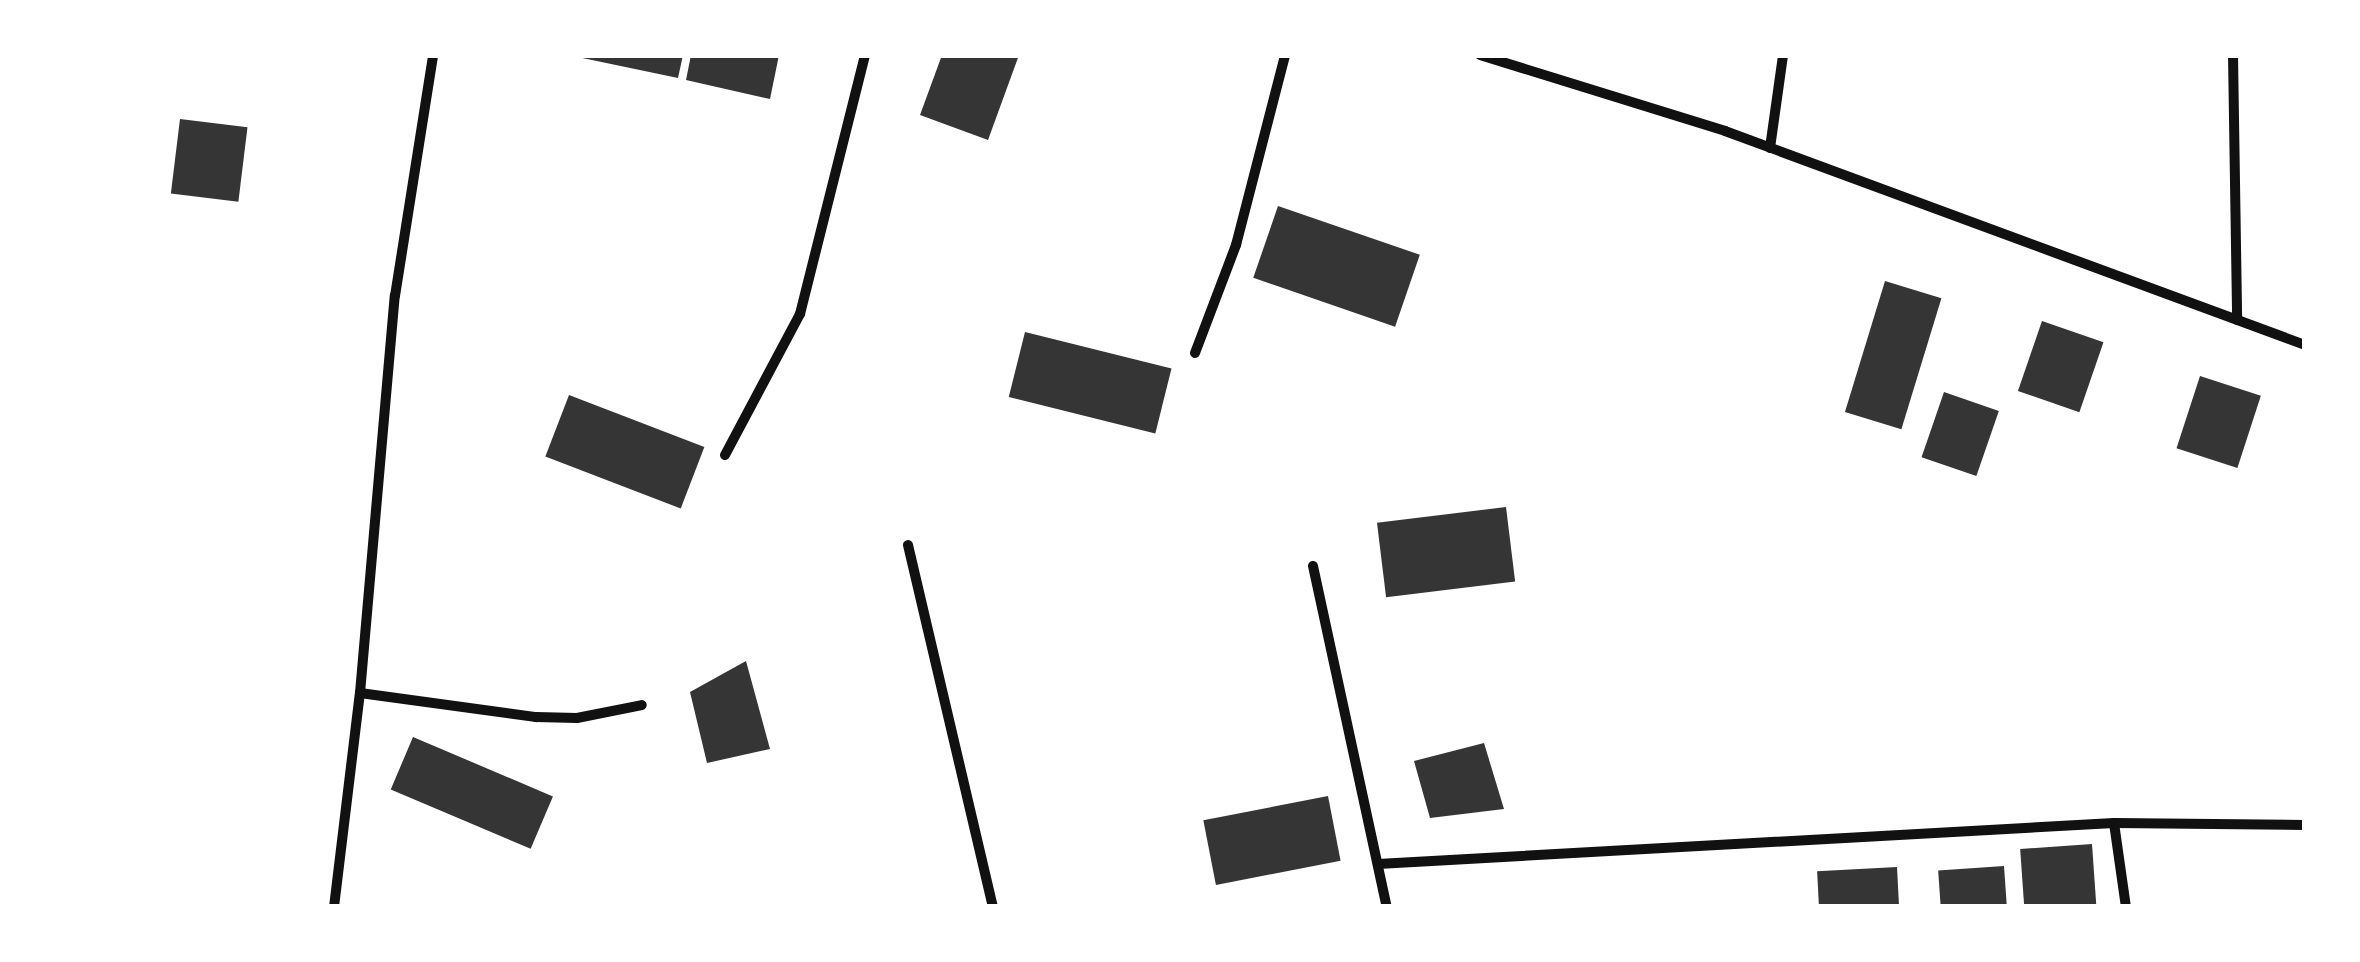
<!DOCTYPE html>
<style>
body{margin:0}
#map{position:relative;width:2360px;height:962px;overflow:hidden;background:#fff;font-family:"PT Sans Narrow",sans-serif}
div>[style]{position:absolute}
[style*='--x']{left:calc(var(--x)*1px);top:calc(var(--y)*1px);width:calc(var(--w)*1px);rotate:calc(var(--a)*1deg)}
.building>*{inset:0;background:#353535;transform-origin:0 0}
.minor>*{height:10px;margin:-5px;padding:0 5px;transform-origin:5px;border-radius:5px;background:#111}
span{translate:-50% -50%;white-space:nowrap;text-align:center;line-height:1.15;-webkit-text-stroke:9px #fff;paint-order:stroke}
.frame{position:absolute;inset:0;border:58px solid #fff;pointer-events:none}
</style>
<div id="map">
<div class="building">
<div style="clip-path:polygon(568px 55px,683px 55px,678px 78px)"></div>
<div style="clip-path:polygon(691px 55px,779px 55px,770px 99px,686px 80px)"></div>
<div style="clip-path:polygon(942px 55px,1019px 55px,988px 140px,920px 115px)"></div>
<div style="left:180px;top:119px;width:68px;height:75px;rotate:7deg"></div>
<div style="left:1278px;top:206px;width:150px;height:76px;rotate:19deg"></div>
<div style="left:1885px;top:281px;width:59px;height:137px;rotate:17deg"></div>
<div style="left:2042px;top:321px;width:65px;height:74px;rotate:19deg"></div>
<div style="left:1025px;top:332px;width:151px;height:67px;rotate:14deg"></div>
<div style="left:2200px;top:376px;width:64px;height:76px;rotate:18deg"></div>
<div style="left:1944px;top:392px;width:58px;height:69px;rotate:19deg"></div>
<div style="left:569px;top:395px;width:145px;height:66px;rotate:21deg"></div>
<div style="left:1506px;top:507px;width:75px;height:130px;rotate:83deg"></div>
<div style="clip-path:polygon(746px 661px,770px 749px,707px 763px,690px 692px)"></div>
<div style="left:413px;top:737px;width:152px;height:57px;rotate:23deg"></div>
<div style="clip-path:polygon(1484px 743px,1504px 809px,1430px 818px,1414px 761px)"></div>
<div style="left:1328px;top:796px;width:66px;height:127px;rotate:79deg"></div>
<div style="left:2092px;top:844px;width:63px;height:72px;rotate:86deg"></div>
<div style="left:2004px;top:866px;width:41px;height:66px;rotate:86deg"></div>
<div style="left:1897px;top:867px;width:40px;height:80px;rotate:87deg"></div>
</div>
<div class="minor">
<div style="--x:1480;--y:55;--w:257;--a:17.2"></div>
<div style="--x:1725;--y:131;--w:618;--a:20.25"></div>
<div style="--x:2233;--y:55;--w:265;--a:89.1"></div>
<div style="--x:1770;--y:148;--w:94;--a:-82"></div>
<div style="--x:1195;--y:353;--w:116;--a:-69.2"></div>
<div style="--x:1236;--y:245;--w:196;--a:-75.5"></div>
<div style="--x:725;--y:455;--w:160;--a:-62"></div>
<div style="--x:800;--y:314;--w:267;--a:-75.9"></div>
<div style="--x:908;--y:545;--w:372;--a:76.8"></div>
<div style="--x:1313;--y:566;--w:349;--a:77.8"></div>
<div style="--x:360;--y:693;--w:399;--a:-85"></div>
<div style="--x:395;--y:296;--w:244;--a:-81"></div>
<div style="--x:2114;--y:823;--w:85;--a:81.9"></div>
<div style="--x:1378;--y:864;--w:737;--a:-3.19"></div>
<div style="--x:2114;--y:823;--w:191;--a:0.6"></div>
<div style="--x:334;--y:907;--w:216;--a:-83.1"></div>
<div style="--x:360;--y:693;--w:178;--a:7.8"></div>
<div style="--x:536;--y:717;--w:41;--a:1.4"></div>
<div style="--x:577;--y:718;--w:66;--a:-11.3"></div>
</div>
<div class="frame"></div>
</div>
